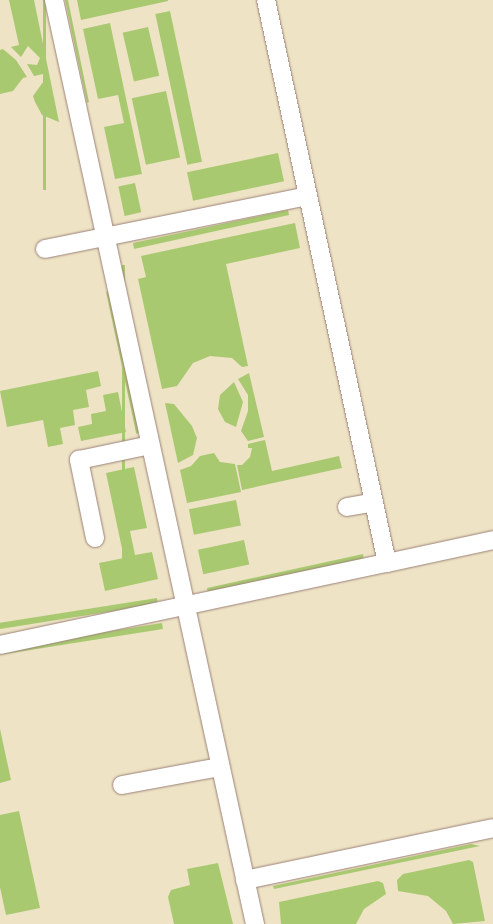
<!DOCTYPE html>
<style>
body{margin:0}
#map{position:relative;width:493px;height:924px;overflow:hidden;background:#eee3c5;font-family:"Comic Neue",sans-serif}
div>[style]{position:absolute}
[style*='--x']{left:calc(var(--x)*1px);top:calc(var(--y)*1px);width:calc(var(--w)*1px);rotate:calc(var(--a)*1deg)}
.green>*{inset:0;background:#a9c971;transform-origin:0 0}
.roads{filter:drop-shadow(0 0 1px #9c8178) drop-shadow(0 0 1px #9c8178)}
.street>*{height:18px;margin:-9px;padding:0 9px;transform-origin:9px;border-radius:9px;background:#fff}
span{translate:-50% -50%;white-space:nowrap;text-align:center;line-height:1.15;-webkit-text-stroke:4px #f7f3e8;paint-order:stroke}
</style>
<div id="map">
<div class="green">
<div style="clip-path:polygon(9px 0,34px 0,59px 122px,42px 115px,35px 102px,33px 96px,46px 78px,43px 74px,34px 76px,27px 64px,37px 65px,40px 58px,28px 46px,21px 57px,11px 47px,19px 45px)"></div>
<div style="left:43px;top:0;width:3px;height:190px"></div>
<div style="clip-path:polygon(65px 0,68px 0,89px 102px,87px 103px)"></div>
<div style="clip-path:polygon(77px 0,168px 0,168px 1px,81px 20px)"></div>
<div style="left:170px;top:11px;width:154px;height:15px;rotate:78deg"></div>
<div style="clip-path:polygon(110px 23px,142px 174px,115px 179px,104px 127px,124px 123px,118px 95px,98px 99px,83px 29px)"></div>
<div style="left:148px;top:27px;width:50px;height:26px;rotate:77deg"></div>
<div style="clip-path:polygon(3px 49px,16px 60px,27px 77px,23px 78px,13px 91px,0 94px,0 50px)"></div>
<div style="left:166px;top:91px;width:68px;height:35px;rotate:78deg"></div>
<div style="left:278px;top:153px;width:29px;height:93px;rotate:78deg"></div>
<div style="left:135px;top:183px;width:30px;height:17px;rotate:78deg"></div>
<div style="clip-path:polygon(288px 210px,289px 215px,134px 249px,133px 243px)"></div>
<div style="clip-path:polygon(295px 223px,300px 248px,226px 264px,248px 366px,242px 367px,232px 358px,210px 356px,193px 363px,177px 386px,162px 389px,138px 279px,146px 277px,141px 256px)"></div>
<div style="left:122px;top:265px;width:3px;height:318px"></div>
<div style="left:110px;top:291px;width:145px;height:4px;rotate:78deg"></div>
<div style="clip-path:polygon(98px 371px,101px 386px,86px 390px,89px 407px,73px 410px,75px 425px,60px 428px,63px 444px,48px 447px,43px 420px,7px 427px,0 391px)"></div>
<div style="clip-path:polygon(249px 373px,264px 437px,248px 441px,241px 431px,248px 411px,248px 395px,238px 379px)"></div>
<div style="clip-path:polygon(234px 382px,243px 402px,236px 427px,225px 422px,218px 409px,220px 395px)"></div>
<div style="clip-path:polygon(118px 392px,126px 432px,81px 441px,78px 427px,92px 424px,91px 414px,106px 411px,103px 395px)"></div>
<div style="clip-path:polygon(165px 403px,174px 404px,192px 426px,197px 438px,193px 455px,178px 463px)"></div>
<div style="clip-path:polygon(265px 440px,272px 471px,339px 456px,342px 468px,242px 490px,237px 465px,242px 465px,250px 457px,252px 448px,248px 448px,248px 444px)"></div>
<div style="clip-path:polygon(214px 453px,220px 462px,235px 464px,241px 492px,187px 503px,180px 470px,191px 466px,200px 456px)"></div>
<div style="clip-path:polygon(134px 467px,147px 528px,130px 531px,135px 555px,152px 552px,158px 579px,105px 591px,99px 563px,124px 558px,106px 473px)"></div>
<div style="left:236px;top:500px;width:26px;height:48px;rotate:79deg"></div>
<div style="left:244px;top:540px;width:25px;height:47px;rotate:78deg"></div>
<div style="clip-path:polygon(363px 554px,364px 560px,208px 593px,207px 588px)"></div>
<div style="left:157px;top:598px;width:6px;height:161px;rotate:81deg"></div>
<div style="left:162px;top:623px;width:6px;height:166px;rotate:81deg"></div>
<div style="clip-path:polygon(0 729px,11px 780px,0 783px)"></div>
<div style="clip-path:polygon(19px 811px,40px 908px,6px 915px,0 887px,0 815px)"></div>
<div style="clip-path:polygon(471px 844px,480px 846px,274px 889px,273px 886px)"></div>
<div style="clip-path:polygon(469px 860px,473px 862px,485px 921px,453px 924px,446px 911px,428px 896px,398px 891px,397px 880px,403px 874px)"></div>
<div style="clip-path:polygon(218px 863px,233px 924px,174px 924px,168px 897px,171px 890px,190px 885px,187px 869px)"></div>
<div style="clip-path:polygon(378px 881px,383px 883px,386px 894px,364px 909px,356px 924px,281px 924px,279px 902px)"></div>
</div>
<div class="roads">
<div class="street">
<div style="--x:54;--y:0;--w:946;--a:77.73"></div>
<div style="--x:45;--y:249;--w:268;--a:-11.4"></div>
<div style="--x:347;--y:507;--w:27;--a:-10"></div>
<div style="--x:95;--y:538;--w:80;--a:-101.6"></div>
<div style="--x:79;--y:460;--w:73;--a:-11.9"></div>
<div style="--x:387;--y:563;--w:108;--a:-12.2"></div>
<div style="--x:0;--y:645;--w:396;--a:-12"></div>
<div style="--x:387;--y:563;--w:576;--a:-102.13"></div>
<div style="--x:122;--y:785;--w:100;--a:-10.4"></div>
<div style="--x:245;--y:880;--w:253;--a:-11.8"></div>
</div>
</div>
</div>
